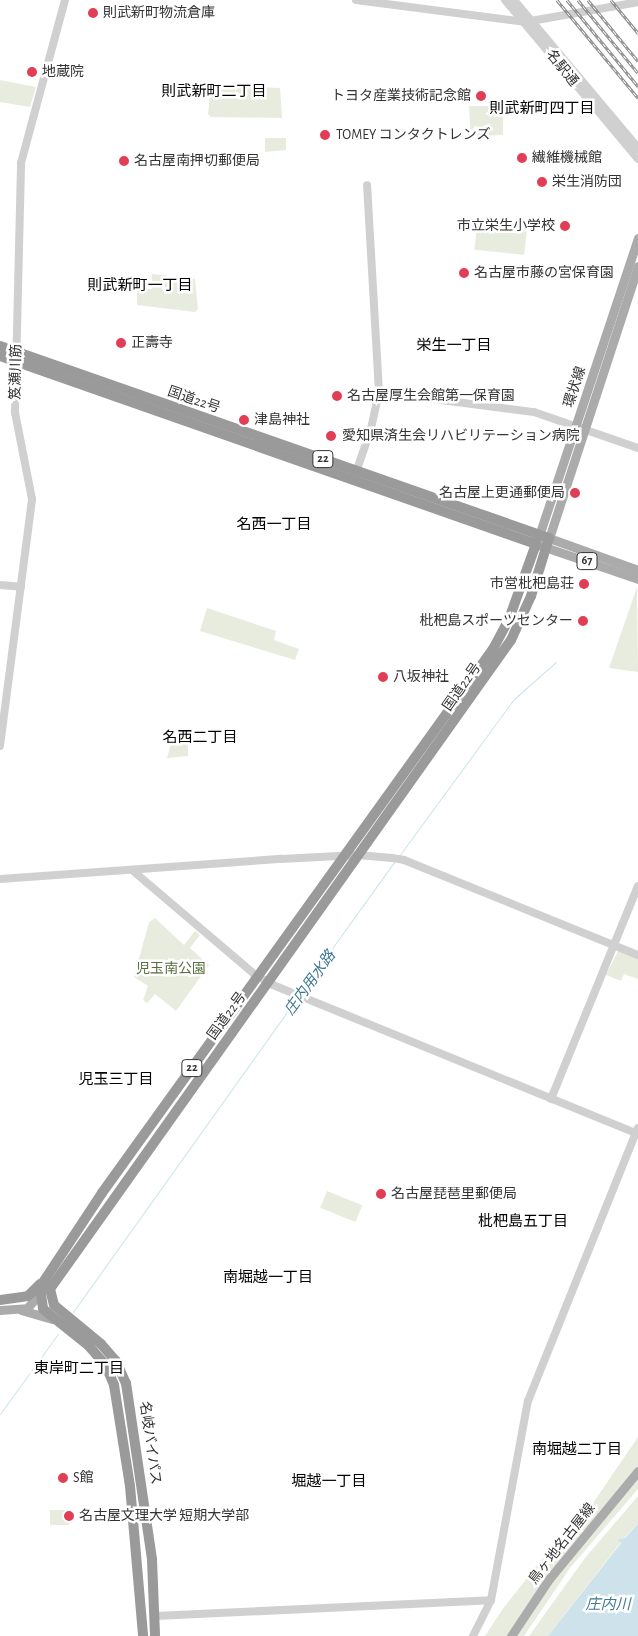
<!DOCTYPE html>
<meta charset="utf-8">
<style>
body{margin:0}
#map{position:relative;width:638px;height:1636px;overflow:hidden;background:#fff;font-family:"Alegreya Sans","Noto Sans JP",sans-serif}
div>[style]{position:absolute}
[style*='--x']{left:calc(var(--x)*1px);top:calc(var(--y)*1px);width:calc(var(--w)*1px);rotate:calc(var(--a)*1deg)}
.green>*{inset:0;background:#e7ecdf;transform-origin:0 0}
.water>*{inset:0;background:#cde2eb}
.stream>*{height:1px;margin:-0.5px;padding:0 0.5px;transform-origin:0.5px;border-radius:0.5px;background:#cde2eb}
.minor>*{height:8px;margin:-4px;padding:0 4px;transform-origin:4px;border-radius:4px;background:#d0d0d0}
.major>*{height:9px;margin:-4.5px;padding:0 4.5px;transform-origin:4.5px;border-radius:4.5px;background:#ababab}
.highway>*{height:10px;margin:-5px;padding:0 5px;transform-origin:5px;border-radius:5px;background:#9a9a9a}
.rail>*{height:3px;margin-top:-1.5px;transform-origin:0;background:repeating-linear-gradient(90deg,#fff 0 4px,#888 0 8px);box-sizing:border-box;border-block:1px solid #888}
.dots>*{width:14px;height:14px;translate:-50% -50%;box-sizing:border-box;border:2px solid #fff;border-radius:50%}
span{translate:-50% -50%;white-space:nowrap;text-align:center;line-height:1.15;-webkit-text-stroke:5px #fff;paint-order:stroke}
.shield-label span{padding:1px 4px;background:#fff;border:1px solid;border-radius:4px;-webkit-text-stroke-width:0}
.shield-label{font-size:12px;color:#333;font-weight:700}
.poi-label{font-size:14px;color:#333}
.left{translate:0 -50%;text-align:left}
.right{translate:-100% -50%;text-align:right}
.street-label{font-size:14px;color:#333}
.park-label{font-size:14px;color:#596f40}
.neighbourhood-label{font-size:15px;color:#000}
.water-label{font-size:15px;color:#417a95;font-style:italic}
</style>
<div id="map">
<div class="green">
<div style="clip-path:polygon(0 80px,36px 87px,30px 107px,0 102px)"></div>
<div style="clip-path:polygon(211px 86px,280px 88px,282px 118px,211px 117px,208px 114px)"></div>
<div style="clip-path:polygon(469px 106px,503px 106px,503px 135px,474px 136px,471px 140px)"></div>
<div style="clip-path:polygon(265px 138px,286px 138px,286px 150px,265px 152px)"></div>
<div style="left:527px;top:228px;width:27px;height:50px;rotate:96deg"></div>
<div style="clip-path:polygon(152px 274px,195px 279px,198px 309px,195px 312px,137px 305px,137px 289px,152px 289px)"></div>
<div style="clip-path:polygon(637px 587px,638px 672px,609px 668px)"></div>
<div style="clip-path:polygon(207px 608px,276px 631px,274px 640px,299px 649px,295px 660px,200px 631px)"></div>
<div style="clip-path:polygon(174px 733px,188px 744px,188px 756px,167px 758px)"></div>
<div style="clip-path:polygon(155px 918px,184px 945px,195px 931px,200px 935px,190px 948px,209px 965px,176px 1011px,155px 994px,147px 1003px,143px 1000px,148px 986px,134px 977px,149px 922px)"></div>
<div style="clip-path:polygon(618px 951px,638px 959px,638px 979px,624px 974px,621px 981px,606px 975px)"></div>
<div style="left:327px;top:1191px;width:38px;height:18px;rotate:22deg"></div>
<div style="clip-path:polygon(638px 1437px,638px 1467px,508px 1636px,485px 1636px,502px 1610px,572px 1521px,591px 1506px)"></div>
<div style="clip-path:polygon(638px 1476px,638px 1489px,570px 1568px,524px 1636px,515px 1636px,549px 1584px)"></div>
<div style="clip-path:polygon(638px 1496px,638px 1524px,624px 1538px,617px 1539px,621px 1542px,548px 1636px,529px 1636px,585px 1558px)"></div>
<div style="left:50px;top:1510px;width:19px;height:15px"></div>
</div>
<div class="water">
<div style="clip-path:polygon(638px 1524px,638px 1636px,548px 1636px,621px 1543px,617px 1539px,625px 1538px)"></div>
</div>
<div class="stream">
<div style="--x:399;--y:856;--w:195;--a:-53.8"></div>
<div style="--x:514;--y:699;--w:56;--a:-41.4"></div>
<div style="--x:300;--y:993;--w:163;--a:-54.3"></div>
<div style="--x:73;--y:1312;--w:384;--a:-54.5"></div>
<div style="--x:0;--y:1414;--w:99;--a:-54.1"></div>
</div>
<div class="minor">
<div style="--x:356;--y:0;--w:170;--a:7.4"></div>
<div style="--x:525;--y:22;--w:115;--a:-10"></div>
<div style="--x:505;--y:0;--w:207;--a:50.1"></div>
<div style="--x:514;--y:0;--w:193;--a:50"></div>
<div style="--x:379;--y:392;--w:156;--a:7.4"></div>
<div style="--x:534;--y:412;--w:110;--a:19.1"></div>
<div style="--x:355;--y:475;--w:49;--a:-70.8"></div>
<div style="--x:371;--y:429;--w:38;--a:-78"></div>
<div style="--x:379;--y:392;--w:207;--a:-93.3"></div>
<div style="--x:0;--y:585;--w:21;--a:5"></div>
<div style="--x:0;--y:746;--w:249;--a:-82.6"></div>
<div style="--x:32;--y:499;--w:89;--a:-101.1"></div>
<div style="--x:15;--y:412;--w:249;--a:-88.6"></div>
<div style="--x:21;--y:163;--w:169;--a:-74.9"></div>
<div style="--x:132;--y:870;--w:160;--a:40.4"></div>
<div style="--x:254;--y:974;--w:22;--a:30"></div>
<div style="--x:273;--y:985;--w:394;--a:22.2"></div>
<div style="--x:0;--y:879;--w:282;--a:-4.1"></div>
<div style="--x:281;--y:859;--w:77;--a:-3"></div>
<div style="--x:358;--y:855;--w:34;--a:5"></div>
<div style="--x:392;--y:858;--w:12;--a:9"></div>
<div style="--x:404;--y:860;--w:253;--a:22.1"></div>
<div style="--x:551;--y:1099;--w:230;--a:-67.8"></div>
<div style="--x:156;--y:1616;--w:335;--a:-2.7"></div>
<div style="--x:473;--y:1636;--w:40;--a:-63.4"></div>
<div style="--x:491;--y:1600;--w:202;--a:-79.5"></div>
<div style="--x:528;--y:1401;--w:294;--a:-68.1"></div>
</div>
<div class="major">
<div style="--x:638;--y:238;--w:323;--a:108.4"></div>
<div style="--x:536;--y:544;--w:108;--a:18.9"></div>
<div style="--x:638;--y:266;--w:286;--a:108.1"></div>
<div style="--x:549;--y:538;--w:95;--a:19.8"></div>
<div style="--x:0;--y:1310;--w:27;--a:-4"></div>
<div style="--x:27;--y:1308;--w:24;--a:-48"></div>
<div style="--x:21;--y:1310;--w:33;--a:16"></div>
<div style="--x:511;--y:1636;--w:69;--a:-56.3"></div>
<div style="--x:549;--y:1579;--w:140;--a:-50.5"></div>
</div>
<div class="highway">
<div style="--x:0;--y:346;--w:582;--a:19.28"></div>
<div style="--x:549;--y:538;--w:61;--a:107.2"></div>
<div style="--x:531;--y:596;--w:48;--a:114.4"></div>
<div style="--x:511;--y:640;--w:796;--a:125.39"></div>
<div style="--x:50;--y:1289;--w:16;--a:76"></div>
<div style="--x:54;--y:1305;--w:61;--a:39.7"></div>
<div style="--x:101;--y:1344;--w:23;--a:49"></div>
<div style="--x:116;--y:1361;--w:24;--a:66"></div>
<div style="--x:126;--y:1383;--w:179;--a:81.6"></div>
<div style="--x:152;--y:1560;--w:76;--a:87.7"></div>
<div style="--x:0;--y:356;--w:568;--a:19.33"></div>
<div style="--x:536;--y:544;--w:80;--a:109.8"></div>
<div style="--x:509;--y:619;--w:34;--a:118"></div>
<div style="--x:493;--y:649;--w:670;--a:125.71"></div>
<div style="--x:102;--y:1193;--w:113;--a:123.4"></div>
<div style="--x:40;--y:1287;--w:22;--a:82"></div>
<div style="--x:43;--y:1309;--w:58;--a:38.7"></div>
<div style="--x:88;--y:1345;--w:28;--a:49"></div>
<div style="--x:106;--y:1366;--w:21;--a:67"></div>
<div style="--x:114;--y:1385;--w:102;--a:81"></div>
<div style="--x:130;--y:1486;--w:151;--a:85"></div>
<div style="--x:0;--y:1300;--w:28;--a:-8"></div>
<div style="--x:28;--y:1296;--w:17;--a:-45"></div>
</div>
<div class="rail">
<div style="--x:557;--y:0;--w:127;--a:50.4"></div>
<div style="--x:567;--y:0;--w:112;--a:50.5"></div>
<div style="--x:578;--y:0;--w:94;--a:50.6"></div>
<div style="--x:588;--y:0;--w:79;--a:50.7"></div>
<div style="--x:611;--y:0;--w:43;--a:50.7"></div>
</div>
<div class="dots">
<div style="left:93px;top:13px;background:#e13e55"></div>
<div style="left:32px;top:72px;background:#e13e55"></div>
<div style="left:481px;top:96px;background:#e13e55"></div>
<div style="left:325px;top:135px;background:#e13e55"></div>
<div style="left:522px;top:158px;background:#e13e55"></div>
<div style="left:124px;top:161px;background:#e13e55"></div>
<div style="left:542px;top:182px;background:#e13e55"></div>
<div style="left:565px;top:226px;background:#e13e55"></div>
<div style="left:464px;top:273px;background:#e13e55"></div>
<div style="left:121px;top:343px;background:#e13e55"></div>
<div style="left:337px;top:396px;background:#e13e55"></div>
<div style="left:244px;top:420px;background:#e13e55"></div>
<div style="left:331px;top:436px;background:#e13e55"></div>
<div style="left:575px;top:493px;background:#e13e55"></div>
<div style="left:584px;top:584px;background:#e13e55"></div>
<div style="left:583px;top:621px;background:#e13e55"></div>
<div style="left:383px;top:677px;background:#e13e55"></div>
<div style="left:381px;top:1194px;background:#e13e55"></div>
<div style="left:63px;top:1478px;background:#e13e55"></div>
<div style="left:69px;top:1516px;background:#e13e55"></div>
</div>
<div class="shield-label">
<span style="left:323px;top:459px">22</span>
<span style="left:587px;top:561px">67</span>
<span style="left:192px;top:1068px">22</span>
</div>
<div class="poi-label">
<span class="left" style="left:103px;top:13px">則武新町物流倉庫</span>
<span class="left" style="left:42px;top:72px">地蔵院</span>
<span class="right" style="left:471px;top:96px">トヨタ産業技術記念館</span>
<span class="left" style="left:336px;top:135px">TOMEY コンタクトレンズ</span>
<span class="left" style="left:532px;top:158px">繊維機械館</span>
<span class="left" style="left:134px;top:161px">名古屋南押切郵便局</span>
<span class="left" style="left:552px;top:182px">栄生消防団</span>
<span class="right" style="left:555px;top:226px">市立栄生小学校</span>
<span class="left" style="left:474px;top:273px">名古屋市藤の宮保育園</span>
<span class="left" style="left:131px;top:343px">正壽寺</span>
<span class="left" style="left:347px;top:396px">名古屋厚生会館第一保育園</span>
<span class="left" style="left:254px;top:420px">津島神社</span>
<span class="left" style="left:342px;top:436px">愛知県済生会リハビリテーション病院</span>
<span class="right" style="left:565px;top:493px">名古屋上更通郵便局</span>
<span class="right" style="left:574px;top:584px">市営枇杷島荘</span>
<span class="right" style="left:573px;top:621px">枇杷島スポーツセンター</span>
<span class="left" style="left:393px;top:677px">八坂神社</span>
<span class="left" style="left:391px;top:1194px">名古屋琵琶里郵便局</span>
<span class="left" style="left:73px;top:1478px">S館</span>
<span class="left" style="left:79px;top:1516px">名古屋文理大学 短期大学部</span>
</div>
<div class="street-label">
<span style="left:562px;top:68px;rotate:51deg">名駅通</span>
<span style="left:16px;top:372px;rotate:-89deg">笈瀬川筋</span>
<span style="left:575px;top:387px;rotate:-72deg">環状線</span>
<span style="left:194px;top:400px;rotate:19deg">国道22号</span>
<span style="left:462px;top:687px;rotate:-55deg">国道22号</span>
<span style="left:227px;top:1016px;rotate:-54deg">国道22号</span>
<span style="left:150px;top:1443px;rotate:82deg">名岐バイパス</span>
<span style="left:562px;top:1544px;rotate:-52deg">鳥ヶ地名古屋線</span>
</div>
<div class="park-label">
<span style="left:171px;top:969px">児玉南公園</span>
</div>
<div class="neighbourhood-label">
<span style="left:214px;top:92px">則武新町二丁目</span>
<span style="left:542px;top:109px">則武新町四丁目</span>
<span style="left:140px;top:286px">則武新町一丁目</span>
<span style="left:454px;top:346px">栄生一丁目</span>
<span style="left:274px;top:525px">名西一丁目</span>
<span style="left:200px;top:738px">名西二丁目</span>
<span style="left:116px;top:1080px">児玉三丁目</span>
<span style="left:523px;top:1222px">枇杷島五丁目</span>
<span style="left:268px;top:1278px">南堀越一丁目</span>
<span style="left:79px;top:1369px">東岸町二丁目</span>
<span style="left:577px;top:1450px">南堀越二丁目</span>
<span style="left:329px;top:1482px">堀越一丁目</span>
</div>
<div class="water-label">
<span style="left:310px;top:983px;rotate:-54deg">庄内用水路</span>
<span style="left:608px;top:1605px">庄内川</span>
</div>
</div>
